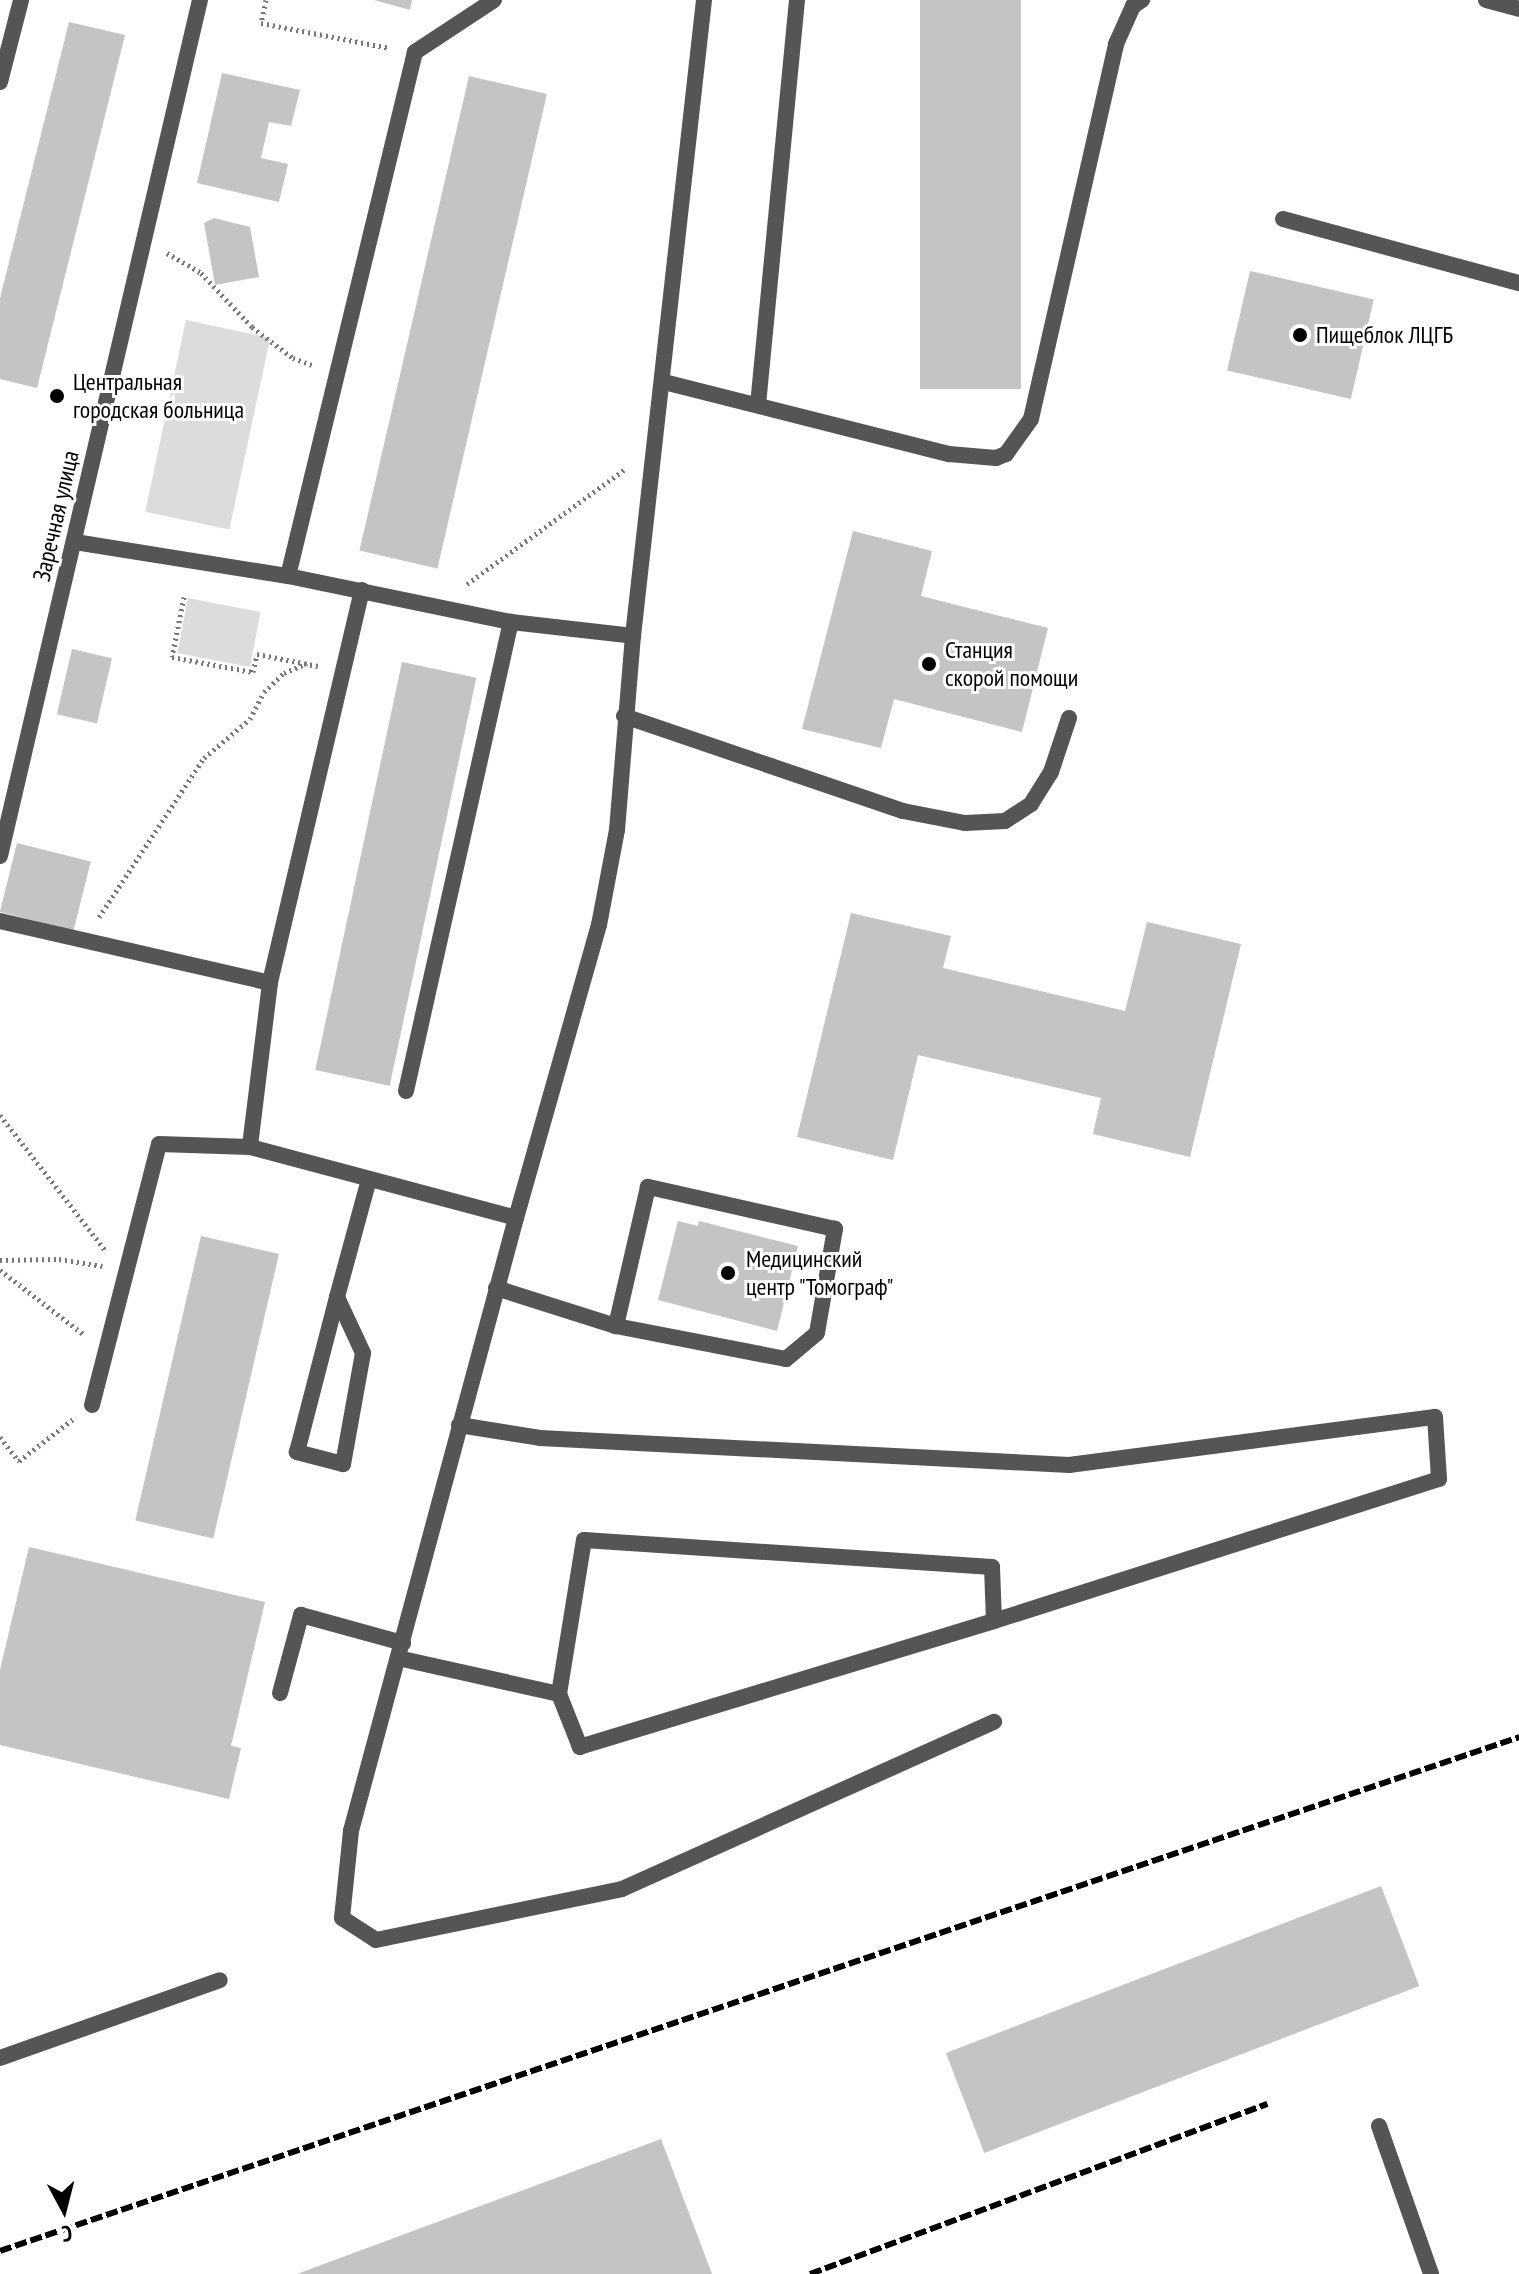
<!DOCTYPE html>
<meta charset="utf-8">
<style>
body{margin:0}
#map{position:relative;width:1519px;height:2274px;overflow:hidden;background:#fff;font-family:"PT Sans Narrow",sans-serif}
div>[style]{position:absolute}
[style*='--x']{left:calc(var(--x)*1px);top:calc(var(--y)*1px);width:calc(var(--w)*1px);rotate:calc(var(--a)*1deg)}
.green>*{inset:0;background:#dcdcdc;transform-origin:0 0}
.building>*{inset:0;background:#c4c4c4;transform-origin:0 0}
.path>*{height:5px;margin-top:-2.5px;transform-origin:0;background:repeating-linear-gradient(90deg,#777 0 2px,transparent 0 6px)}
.service>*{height:16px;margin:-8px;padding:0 8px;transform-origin:8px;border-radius:8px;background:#555}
.minor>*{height:16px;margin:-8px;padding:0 8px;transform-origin:8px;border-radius:8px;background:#555}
.rail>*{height:6px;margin-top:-3px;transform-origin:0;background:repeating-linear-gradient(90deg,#000 0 12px,transparent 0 16px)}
.dots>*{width:22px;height:22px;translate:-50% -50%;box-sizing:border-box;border:4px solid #fff;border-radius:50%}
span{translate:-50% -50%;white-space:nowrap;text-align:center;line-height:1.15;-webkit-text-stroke:6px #fff;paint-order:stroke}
.poi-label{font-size:24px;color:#000}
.left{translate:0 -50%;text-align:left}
.street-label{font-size:24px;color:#000}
.north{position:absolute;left:24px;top:2170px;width:80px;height:80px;-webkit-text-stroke:6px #fff;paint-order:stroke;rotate:173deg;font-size:22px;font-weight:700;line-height:32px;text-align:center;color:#000}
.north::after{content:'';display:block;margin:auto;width:28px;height:36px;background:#000;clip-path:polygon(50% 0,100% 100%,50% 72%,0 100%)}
</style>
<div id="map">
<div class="green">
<div style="left:186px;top:320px;width:86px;height:196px;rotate:12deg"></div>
<div style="left:188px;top:598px;width:74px;height:56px;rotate:11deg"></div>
</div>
<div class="building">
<div style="clip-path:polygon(374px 0,412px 0,410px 10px)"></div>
<div style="left:920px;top:0;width:101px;height:389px"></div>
<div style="clip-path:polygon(69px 22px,125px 35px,37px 388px,0 379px,0 298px)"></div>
<div style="clip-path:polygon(222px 73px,300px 90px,291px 126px,269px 122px,261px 158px,288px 164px,279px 202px,197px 183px)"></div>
<div style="left:469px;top:76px;width:80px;height:487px;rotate:13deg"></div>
<div style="clip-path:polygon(214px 218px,250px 227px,259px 277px,215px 285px,204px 223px)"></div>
<div style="left:1250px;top:271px;width:127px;height:102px;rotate:13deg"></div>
<div style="clip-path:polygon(853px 531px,932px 551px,921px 596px,1048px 628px,1022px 732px,894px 699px,881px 748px,802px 729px)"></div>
<div style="left:72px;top:649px;width:41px;height:67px;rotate:13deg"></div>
<div style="left:402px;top:662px;width:76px;height:417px;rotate:12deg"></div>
<div style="left:17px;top:843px;width:76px;height:71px;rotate:14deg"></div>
<div style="clip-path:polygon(851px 913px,951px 936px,943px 968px,1125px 1011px,1147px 922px,1241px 944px,1190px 1157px,1093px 1134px,1101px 1098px,918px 1055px,893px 1160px,797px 1137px)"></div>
<div style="clip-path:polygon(678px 1221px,698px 1226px,699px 1221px,798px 1246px,777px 1331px,658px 1300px)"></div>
<div style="left:201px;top:1236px;width:80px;height:292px;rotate:13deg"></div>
<div style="clip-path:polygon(29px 1547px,265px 1602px,231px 1746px,241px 1748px,229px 1799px,0 1745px,0 1670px)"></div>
<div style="left:1381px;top:1886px;width:107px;height:466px;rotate:69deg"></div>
<div style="clip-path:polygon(661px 2139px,712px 2274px,297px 2274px)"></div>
</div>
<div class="path">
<div style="--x:266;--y:0;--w:24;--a:102"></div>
<div style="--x:261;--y:23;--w:131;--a:11"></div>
<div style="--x:167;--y:253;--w:39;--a:30"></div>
<div style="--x:201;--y:273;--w:74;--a:46.6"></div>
<div style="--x:252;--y:327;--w:51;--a:37.1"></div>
<div style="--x:293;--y:358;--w:20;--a:20"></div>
<div style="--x:467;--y:584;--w:194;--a:-36"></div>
<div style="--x:184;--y:597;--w:61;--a:101.3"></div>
<div style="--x:172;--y:657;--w:82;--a:10.5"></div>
<div style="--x:253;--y:672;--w:18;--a:-77"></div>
<div style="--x:257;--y:654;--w:62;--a:11.1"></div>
<div style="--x:99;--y:917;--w:191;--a:-56.6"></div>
<div style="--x:204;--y:758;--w:60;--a:-40.3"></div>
<div style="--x:250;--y:719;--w:30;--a:-63"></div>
<div style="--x:264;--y:692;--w:28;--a:-44"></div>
<div style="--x:284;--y:673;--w:25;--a:-23"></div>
<div style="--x:0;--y:1115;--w:171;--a:52.1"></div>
<div style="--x:0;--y:1260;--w:59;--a:-1"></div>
<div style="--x:59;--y:1259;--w:44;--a:9.2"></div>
<div style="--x:0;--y:1270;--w:105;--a:37.6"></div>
<div style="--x:0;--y:1437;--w:31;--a:52"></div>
<div style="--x:19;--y:1461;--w:68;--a:-37.9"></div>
</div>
<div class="service">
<div style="--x:494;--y:0;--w:95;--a:146.6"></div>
<div style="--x:415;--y:52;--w:539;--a:103.62"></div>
<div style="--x:288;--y:576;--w:228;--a:11.7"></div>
<div style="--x:511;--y:622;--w:123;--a:6.5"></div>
<div style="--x:633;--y:636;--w:640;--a:-83.63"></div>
<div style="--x:1486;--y:0;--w:34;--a:15"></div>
<div style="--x:0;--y:82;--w:85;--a:-75.6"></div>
<div style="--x:1283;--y:219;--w:245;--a:15.2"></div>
<div style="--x:664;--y:382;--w:294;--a:14.2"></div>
<div style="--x:949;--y:454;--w:47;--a:4.9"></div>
<div style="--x:996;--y:458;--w:11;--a:-22"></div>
<div style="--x:1006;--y:454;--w:43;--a:-54.5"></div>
<div style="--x:1031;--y:419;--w:385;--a:-77.2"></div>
<div style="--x:1116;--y:44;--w:42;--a:-65.9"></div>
<div style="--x:1133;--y:6;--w:11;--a:-34"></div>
<div style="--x:758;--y:405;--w:407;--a:-84.5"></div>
<div style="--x:75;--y:542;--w:216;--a:9.1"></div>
<div style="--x:362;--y:590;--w:404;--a:103.2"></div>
<div style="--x:270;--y:983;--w:165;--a:97"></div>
<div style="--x:250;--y:1147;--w:275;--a:14.9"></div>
<div style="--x:516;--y:1218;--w:635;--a:105.07"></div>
<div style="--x:351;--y:1831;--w:87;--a:95.9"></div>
<div style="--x:342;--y:1918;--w:40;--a:32.9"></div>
<div style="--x:376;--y:1940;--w:251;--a:-11.7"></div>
<div style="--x:622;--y:1889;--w:408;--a:-24.2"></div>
<div style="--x:624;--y:716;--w:295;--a:18.8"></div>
<div style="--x:903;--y:811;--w:63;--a:11"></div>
<div style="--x:965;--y:823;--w:40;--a:-2.9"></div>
<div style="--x:1005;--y:821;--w:31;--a:-33"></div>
<div style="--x:1031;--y:804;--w:38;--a:-58"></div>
<div style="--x:1051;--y:772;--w:57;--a:-71.6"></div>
<div style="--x:0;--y:921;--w:277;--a:12.9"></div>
<div style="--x:406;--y:1091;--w:481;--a:-77.4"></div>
<div style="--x:516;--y:1218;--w:305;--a:-74.2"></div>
<div style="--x:599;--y:925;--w:97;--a:-79.3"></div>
<div style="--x:617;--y:830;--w:195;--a:-85.3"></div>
<div style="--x:496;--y:1288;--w:126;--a:17.6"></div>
<div style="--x:616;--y:1326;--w:173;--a:11"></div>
<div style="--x:786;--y:1359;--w:40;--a:-40"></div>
<div style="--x:817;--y:1333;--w:106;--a:-80.2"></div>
<div style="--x:835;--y:1229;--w:192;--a:-167.3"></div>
<div style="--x:648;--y:1187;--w:143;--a:103"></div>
<div style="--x:337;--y:1297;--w:62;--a:65.1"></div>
<div style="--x:363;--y:1353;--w:113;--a:100.2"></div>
<div style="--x:343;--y:1464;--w:48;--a:-165.4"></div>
<div style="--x:297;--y:1452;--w:160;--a:-75.5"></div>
<div style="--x:337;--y:1297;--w:122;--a:-74.8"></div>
<div style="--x:92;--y:1405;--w:269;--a:-75.6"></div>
<div style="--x:159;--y:1144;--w:91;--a:1.9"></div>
<div style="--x:459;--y:1425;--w:82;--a:9.1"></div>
<div style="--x:540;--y:1438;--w:530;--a:2.92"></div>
<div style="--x:1069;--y:1465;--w:369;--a:-7.5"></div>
<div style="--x:1435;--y:1417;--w:62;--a:86.3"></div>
<div style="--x:1439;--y:1479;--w:467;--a:162.3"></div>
<div style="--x:398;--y:1658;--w:165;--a:12.6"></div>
<div style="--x:559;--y:1694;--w:156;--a:-80.8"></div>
<div style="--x:584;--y:1540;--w:409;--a:3.8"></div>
<div style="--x:992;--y:1567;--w:54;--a:87.9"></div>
<div style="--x:994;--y:1621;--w:433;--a:163.1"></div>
<div style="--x:580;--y:1747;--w:57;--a:-111.6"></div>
<div style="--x:280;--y:1693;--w:81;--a:-74.9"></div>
<div style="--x:301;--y:1615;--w:106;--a:15.4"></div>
<div style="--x:0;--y:2058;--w:233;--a:-19.5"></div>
<div style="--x:1379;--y:2126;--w:157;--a:70.6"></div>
</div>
<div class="minor">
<div style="--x:0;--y:856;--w:879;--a:-76.85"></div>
</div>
<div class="rail">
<div style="--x:0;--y:2251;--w:1604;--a:-18.69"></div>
<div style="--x:810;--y:2274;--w:488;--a:-20.4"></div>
</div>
<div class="dots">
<div style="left:1300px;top:335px;background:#000"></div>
<div style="left:57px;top:396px;background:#000"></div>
<div style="left:929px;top:664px;background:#000"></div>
<div style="left:728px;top:1273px;background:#000"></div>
</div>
<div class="poi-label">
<span class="left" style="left:1316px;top:335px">Пищеблок ЛЦГБ</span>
<span class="left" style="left:73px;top:396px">Центральная<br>городская больница</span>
<span class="left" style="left:945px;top:664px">Станция<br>скорой помощи</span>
<span class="left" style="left:746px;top:1273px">Медицинский<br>центр "Томограф"</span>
</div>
<div class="street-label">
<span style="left:56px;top:516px;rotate:-77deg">Заречная улица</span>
</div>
<div class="north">С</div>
</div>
